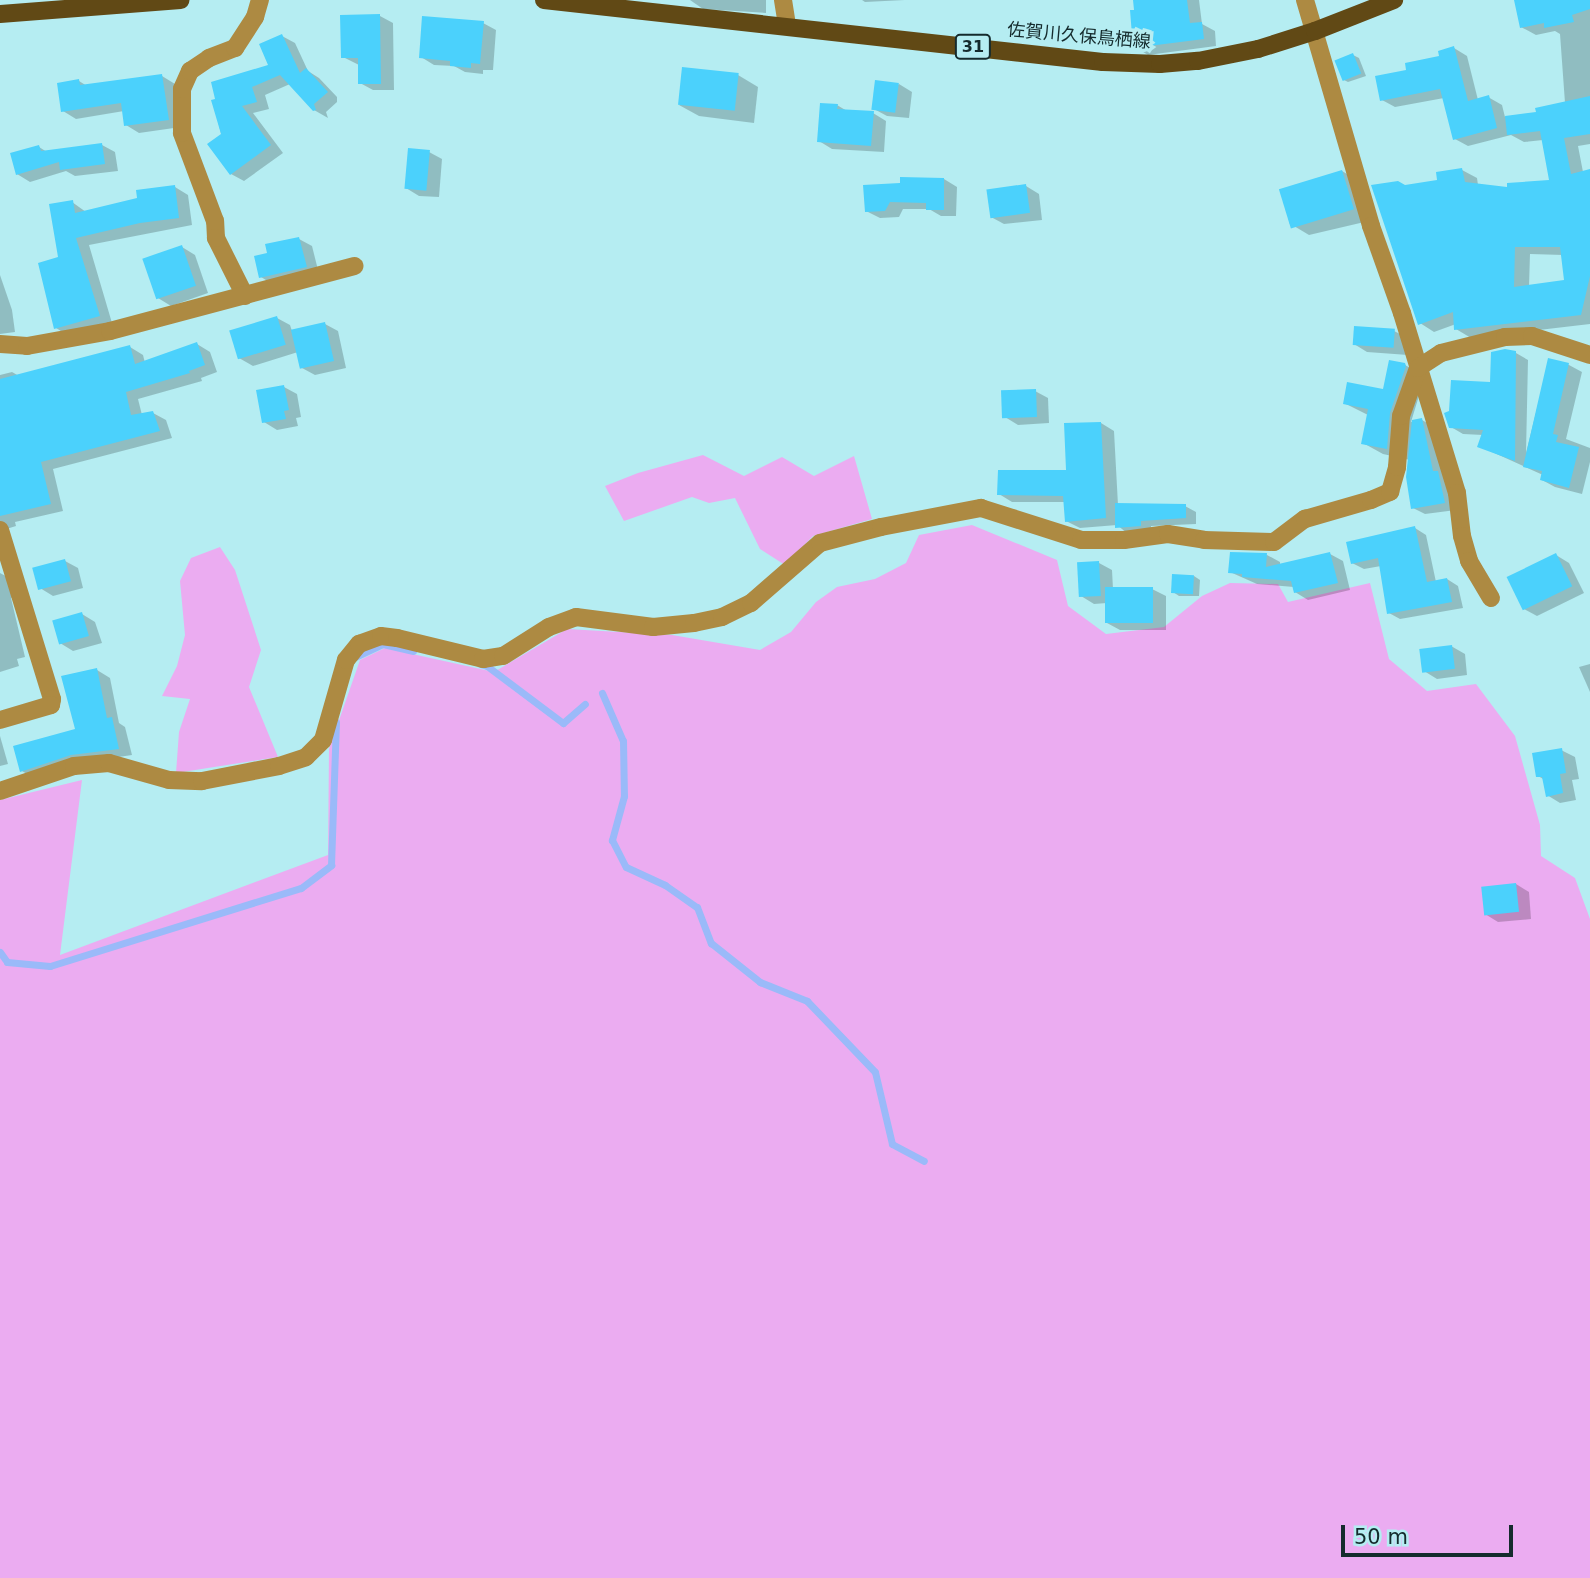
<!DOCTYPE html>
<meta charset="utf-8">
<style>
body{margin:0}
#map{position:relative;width:1590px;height:1578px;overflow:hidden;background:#b5edf2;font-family:"DejaVu Sans","Noto Sans JP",sans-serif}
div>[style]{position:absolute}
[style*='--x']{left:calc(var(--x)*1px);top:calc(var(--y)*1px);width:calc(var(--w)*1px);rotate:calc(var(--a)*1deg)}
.green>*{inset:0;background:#ebacf1}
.shadow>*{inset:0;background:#0003}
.stream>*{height:7px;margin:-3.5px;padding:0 3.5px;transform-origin:3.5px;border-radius:3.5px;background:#9abaf9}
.building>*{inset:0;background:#4bd1fc;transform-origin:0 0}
.minor>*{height:18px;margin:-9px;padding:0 9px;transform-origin:9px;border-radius:9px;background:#ad8a42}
.major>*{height:18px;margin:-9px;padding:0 9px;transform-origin:9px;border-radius:9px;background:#614915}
span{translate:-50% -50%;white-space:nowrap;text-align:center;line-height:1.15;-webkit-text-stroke:7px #b5edf2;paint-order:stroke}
.shield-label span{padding:2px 5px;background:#b5edf2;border:2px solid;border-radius:5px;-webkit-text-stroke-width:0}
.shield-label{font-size:16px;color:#152b2d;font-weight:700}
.street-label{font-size:18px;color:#152b2d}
.scale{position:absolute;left:1341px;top:1525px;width:172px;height:32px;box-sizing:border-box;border:4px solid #152b2d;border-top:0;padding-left:9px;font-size:21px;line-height:24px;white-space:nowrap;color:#152b2d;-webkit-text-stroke:5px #b5edf2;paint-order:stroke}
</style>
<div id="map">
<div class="green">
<div style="clip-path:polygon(703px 455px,744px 476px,782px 457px,814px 476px,854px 456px,872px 519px,813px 536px,785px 565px,760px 549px,735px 498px,709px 503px,692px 497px,624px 521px,605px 486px,638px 473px)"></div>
<div style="clip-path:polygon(972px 525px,1057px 560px,1068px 606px,1106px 634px,1164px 627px,1202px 596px,1230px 583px,1278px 584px,1288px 602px,1370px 583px,1389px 659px,1427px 691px,1476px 684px,1515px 736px,1540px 825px,1541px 856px,1575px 878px,1590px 919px,1590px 1578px,0 1578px,0 800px,82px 780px,60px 955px,328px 855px,329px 749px,360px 660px,385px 648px,494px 672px,567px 629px,672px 635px,760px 650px,791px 632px,816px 602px,837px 587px,875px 579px,906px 563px,919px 535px)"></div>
<div style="clip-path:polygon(220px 547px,235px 570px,261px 650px,249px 687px,278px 757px,176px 773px,179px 732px,190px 699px,162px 696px,177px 666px,185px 635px,180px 581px,191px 558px)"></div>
</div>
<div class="shadow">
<div style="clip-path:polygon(690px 0,766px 0,766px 13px,703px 9px)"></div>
<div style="clip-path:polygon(862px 0,905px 0,865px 2px)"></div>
<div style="clip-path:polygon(1135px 0,1199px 0,1202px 24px,1215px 31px,1216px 46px,1148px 55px,1135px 47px)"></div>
<div style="clip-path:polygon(evenodd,1525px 0,1590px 0,1590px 144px,1578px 146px,1583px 172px,1590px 171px,1590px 324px,1471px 338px,1456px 329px,1456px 324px,1434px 332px,1420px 323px,1405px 187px,1439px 181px,1462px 170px,1477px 178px,1478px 185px,1509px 189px,1551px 182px,1543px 140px,1524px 142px,1511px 135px,1468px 146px,1455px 139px,1444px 98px,1395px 107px,1382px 100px,1408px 71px,1441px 58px,1454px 48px,1467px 56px,1478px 100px,1488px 97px,1502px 105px,1505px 117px,1538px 114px,1565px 103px,1560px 34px,1555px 31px,1536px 35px,1521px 27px,1525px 0,1530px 254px,1563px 255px,1566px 281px,1529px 287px,1530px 254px)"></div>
<div style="clip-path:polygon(380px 16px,393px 23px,394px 90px,373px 90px,360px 83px,359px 65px,343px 57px)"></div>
<div style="clip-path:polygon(483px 23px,496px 30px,493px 70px,483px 70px,483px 74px,465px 72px,454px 66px,434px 65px,421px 57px)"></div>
<div style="clip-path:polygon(282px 36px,295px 43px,308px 71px,319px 78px,337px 97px,337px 102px,326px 112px,328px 118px,314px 110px,290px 84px,265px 95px,269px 109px,253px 113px,283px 153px,244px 181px,231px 174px,213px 101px,271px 66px)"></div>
<div style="clip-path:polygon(1353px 55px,1359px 58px,1366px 76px,1348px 82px,1342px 79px)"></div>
<div style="clip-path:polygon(738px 75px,758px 87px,754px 123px,699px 116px,679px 105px)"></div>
<div style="clip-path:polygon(162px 76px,175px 84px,181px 127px,139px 133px,126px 125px,124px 111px,76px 119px,63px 111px,79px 81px,87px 86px)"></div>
<div style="clip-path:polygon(899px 84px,912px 92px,909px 118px,887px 116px,874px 109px)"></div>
<div style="clip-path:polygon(837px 105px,847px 111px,873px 113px,886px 121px,884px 152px,832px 149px,819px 141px)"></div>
<div style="clip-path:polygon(102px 145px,115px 152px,118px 171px,75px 176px,66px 171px,30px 182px,17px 174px,39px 147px,47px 152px)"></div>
<div style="clip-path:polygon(429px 152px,442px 159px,439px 197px,419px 196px,406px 188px)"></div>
<div style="clip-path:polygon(1342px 171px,1362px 183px,1373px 220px,1309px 235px,1289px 223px)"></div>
<div style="clip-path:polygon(944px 179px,957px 187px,956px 216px,941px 216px,929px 209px,903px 209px,899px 217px,880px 218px,866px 211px)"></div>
<div style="clip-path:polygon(1026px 186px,1039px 194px,1042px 220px,1004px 224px,991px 217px)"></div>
<div style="clip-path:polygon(175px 187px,188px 195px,192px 225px,89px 245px,112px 323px,69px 336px,56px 328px,60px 258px,72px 202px,86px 212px,139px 200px)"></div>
<div style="clip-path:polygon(299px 239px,312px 246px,319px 274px,274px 285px,261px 277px,270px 255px)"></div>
<div style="clip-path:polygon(182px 247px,195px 255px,208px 293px,171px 306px,158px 298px)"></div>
<div style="clip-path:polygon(0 275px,12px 310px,15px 332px,0 334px)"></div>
<div style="clip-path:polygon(277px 318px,290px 325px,292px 331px,325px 324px,338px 331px,346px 368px,315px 375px,302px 368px,298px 352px,253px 366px,239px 358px)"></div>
<div style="clip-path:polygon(1394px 331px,1408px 338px,1408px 355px,1367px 352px,1354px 344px)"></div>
<div style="clip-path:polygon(197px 344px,210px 352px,217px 372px,201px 378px,202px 381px,138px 399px,142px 415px,153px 413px,166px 420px,172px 438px,53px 469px,63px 511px,15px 522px,16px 526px,0 531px,0 375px,12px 372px,19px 376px,130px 347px,143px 355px,145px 363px)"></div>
<div style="clip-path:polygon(1516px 353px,1528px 360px,1526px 453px,1549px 360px,1569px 365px,1582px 372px,1566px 439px,1590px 448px,1590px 462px,1582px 494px,1555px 487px,1542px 480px,1543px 475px,1479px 446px,1483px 435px,1463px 434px,1451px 427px,1492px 384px)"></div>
<div style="clip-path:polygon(1405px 365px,1425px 376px,1411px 422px,1422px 420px,1434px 427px,1456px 510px,1425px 514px,1413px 508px,1410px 460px,1383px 454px,1363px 443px,1368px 415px,1344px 403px,1384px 391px)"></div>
<div style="clip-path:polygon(284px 387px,297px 394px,301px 417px,296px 418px,298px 426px,277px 430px,264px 422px)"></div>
<div style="clip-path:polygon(1035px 391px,1048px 398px,1049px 423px,1018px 425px,1005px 417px)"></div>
<div style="clip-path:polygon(1101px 423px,1114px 431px,1118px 505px,1185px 506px,1196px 512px,1196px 524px,1151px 526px,1151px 532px,1127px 533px,1117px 525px,1080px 528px,1066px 521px,1065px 502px,1012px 502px,999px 494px,1068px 472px)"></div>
<div style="clip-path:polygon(1415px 528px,1426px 535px,1436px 582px,1447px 579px,1458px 586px,1463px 608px,1400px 619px,1389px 613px,1381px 566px,1364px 569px,1352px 563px)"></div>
<div style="clip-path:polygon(1330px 554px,1343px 561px,1350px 590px,1308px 600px,1295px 592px,1294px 587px,1257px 584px,1230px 572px,1267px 555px,1280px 562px,1280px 566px)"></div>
<div style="clip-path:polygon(1556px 555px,1569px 563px,1584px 593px,1537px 616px,1524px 609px)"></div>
<div style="clip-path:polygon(65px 561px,78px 568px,83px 588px,53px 596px,40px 588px)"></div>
<div style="clip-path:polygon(1099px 563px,1112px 570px,1113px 589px,1152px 589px,1166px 596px,1166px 630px,1120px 630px,1107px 623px,1107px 603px,1094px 604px,1081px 596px)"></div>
<div style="clip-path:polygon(0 573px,13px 580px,18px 596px,11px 598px,25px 657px,17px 659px,19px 666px,0 672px)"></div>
<div style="clip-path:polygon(1194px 576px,1200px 580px,1199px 596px,1179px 596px,1173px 592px)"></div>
<div style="clip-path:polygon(82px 614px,95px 622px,102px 643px,73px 651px,60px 643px)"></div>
<div style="clip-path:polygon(1451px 646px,1465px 654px,1467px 675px,1437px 679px,1424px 671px)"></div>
<div style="clip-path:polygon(1590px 664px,1590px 692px,1579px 667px)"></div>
<div style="clip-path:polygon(97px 670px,110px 678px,119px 723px,125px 727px,132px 755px,85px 762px,35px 779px,22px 771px,77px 730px)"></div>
<div style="clip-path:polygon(0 736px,8px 764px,0 766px)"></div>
<div style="clip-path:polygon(1561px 750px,1575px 757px,1579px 779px,1572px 780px,1576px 800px,1560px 803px,1547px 795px,1545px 780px,1538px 776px)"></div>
<div style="clip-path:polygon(1516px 884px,1529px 892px,1531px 919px,1498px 922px,1485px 914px)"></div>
</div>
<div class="stream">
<div style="--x:355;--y:657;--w:31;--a:-25"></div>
<div style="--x:383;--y:644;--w:31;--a:13"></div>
<div style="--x:480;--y:664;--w:7;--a:16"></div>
<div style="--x:487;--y:666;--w:95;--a:36.9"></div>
<div style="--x:563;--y:723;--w:29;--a:-41"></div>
<div style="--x:602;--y:693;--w:52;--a:66.4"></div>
<div style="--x:623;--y:741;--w:55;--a:89"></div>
<div style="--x:624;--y:796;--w:46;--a:105.3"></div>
<div style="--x:612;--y:840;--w:30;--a:63"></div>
<div style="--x:626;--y:867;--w:43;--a:24.8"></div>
<div style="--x:665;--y:885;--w:39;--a:35"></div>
<div style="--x:697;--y:907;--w:39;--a:69"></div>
<div style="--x:711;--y:943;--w:63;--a:38.5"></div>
<div style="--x:760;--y:982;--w:51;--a:22"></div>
<div style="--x:807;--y:1001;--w:98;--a:46.2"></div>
<div style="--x:875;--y:1072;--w:74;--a:76.7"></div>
<div style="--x:892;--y:1144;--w:36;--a:28"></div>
<div style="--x:0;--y:952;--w:12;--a:55"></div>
<div style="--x:7;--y:962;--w:43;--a:5.3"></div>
<div style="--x:50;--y:966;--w:263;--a:-17.3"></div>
<div style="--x:301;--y:888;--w:38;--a:-37"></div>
<div style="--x:331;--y:865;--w:143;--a:-88"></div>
</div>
<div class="building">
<div style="clip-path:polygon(1133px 0,1187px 0,1190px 23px,1202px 22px,1204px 39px,1133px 48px,1130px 10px,1134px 10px)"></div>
<div style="clip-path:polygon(1514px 0,1590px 0,1590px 9px,1572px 15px,1574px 22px,1544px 28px,1544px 23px,1520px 28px)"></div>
<div style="clip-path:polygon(380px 14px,381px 84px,358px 84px,358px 58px,341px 58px,340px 15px)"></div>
<div style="clip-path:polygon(422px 16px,484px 21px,480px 64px,471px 63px,471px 68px,450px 66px,450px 61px,419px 58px)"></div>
<div style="clip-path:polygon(282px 34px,300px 73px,306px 68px,328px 92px,314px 104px,316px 110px,313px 111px,280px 75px,252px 87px,257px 102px,242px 106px,271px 145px,230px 175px,207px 144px,221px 134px,211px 100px,215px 99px,211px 82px,268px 65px,259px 44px)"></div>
<div style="clip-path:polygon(1454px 46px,1468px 101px,1489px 95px,1497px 128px,1453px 140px,1440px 89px,1380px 101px,1375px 76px,1406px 70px,1405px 63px,1439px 56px,1438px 51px)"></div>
<div style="left:1353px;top:53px;width:22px;height:20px;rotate:68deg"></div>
<div style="left:682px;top:67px;width:57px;height:38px;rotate:6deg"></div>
<div style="clip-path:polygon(162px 74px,169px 120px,124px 126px,121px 103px,61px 112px,57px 83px,79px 79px,80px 85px)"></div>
<div style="left:875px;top:80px;width:24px;height:30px;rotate:7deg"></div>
<div style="clip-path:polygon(evenodd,1590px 96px,1590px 134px,1564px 138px,1571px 174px,1590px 169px,1590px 276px,1581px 315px,1454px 330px,1453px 312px,1418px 325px,1371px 185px,1398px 181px,1405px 185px,1437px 180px,1436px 172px,1462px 168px,1465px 182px,1507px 187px,1507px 183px,1549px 180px,1540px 131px,1507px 135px,1505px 116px,1536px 112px,1535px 108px,1590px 96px,1515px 247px,1560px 247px,1564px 280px,1514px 287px,1515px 247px)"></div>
<div style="clip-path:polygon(820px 103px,838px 104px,837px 109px,874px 111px,871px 146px,817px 142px)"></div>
<div style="clip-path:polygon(102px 143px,105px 164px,60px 170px,59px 162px,16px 175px,10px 153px,39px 145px,41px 151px)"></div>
<div style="left:408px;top:148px;width:22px;height:41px;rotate:5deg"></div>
<div style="left:1342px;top:170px;width:41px;height:66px;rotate:73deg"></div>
<div style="clip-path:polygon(900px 177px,944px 178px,944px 210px,926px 210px,926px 203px,890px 202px,885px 211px,865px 212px,863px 185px,900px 183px)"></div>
<div style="left:1026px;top:184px;width:29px;height:40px;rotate:82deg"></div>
<div style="clip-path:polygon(175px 185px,179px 218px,140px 223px,76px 238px,100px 316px,54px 329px,38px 263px,58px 257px,49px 204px,73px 200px,75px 213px,137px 198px,136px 190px)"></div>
<div style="clip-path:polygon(299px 237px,307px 267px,259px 278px,254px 256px,267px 253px,265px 244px)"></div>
<div style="left:182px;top:245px;width:43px;height:42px;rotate:71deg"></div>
<div style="left:277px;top:316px;width:30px;height:50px;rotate:73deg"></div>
<div style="left:325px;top:322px;width:40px;height:35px;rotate:77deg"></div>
<div style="left:1354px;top:326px;width:41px;height:19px;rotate:4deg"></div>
<div style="clip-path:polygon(197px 342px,205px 365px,189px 371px,190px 373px,126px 392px,131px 415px,153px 411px,160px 431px,41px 462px,51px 504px,0 516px,0 379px,130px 345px,135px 364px)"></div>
<div style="clip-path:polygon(1505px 349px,1516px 351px,1515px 461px,1477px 447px,1483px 430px,1449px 428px,1444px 413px,1449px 411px,1451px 380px,1490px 382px,1491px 352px)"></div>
<div style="clip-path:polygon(1548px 358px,1569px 363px,1553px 434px,1558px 435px,1556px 442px,1579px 447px,1569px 488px,1540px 480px,1542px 471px,1523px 467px)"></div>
<div style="clip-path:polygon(1389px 360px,1405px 363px,1406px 366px,1390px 413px,1387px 449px,1361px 444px,1368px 409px,1343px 404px,1347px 382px,1383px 389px)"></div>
<div style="clip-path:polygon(284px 385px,289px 410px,284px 411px,286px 419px,262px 423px,256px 390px)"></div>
<div style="left:1036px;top:389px;width:28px;height:35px;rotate:88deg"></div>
<div style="clip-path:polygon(1422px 418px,1433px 471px,1438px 471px,1445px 503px,1411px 509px,1406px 477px,1412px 420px)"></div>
<div style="clip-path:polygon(1101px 422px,1106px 518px,1065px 522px,1063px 496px,997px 495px,998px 470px,1066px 470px,1064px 423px)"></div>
<div style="clip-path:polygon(1115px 503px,1186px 504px,1186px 518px,1141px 521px,1141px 526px,1115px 528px)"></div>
<div style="clip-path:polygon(1415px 526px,1427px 582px,1447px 578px,1452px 602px,1387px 614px,1378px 558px,1351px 564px,1346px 542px)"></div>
<div style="clip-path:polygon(1230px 552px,1267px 553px,1266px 567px,1330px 552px,1338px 583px,1294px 593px,1291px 581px,1242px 577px,1242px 574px,1228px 573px)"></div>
<div style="left:1556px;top:553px;width:37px;height:55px;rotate:64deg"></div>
<div style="left:65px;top:559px;width:23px;height:34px;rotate:75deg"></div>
<div style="left:1099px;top:561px;width:35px;height:22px;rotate:87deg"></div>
<div style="left:1172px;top:574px;width:22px;height:19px;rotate:3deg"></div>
<div style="left:1153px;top:587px;width:36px;height:48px;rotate:90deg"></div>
<div style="left:82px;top:612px;width:25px;height:31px;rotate:74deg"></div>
<div style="left:1452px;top:645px;width:24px;height:33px;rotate:83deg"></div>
<div style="clip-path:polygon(97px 668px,107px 718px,112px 717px,119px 749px,71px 755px,20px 772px,13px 746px,75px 729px,61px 676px)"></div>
<div style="clip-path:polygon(1562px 748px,1566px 773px,1560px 774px,1563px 793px,1546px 797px,1542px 777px,1536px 777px,1532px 753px)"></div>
<div style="left:1516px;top:883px;width:29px;height:35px;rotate:84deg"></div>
</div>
<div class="minor">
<div style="--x:783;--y:0;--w:25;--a:81"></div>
<div style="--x:1305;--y:0;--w:235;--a:73.7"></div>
<div style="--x:1371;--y:226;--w:92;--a:70.4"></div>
<div style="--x:1402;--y:313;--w:188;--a:73"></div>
<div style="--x:1457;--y:493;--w:43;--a:83.4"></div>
<div style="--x:1462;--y:536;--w:26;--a:74"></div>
<div style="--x:1469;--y:561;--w:43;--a:59.3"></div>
<div style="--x:245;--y:296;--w:65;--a:-116.6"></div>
<div style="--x:216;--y:238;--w:17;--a:-93"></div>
<div style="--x:215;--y:221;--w:94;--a:-110.6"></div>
<div style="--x:182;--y:133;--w:44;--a:-90"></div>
<div style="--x:182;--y:89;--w:20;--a:-66"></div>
<div style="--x:190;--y:71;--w:23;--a:-34"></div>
<div style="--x:209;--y:58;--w:28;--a:-21"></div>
<div style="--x:235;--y:48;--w:37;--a:-57"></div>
<div style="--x:255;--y:17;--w:18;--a:-74"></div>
<div style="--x:0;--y:344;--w:27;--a:4"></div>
<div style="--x:27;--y:346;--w:84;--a:-10.2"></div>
<div style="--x:110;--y:331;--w:253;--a:-14.9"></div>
<div style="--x:0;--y:530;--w:177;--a:72.9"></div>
<div style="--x:52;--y:699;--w:6;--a:99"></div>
<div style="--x:51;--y:705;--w:53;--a:163.6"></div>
<div style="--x:0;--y:791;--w:78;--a:-18.7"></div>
<div style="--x:74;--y:766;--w:35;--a:-5"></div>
<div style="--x:109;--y:763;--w:62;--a:15.8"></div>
<div style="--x:169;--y:780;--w:33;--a:2"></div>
<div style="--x:202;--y:781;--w:78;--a:-11"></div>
<div style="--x:279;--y:766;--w:28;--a:-18"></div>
<div style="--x:306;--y:757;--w:24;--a:-45"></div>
<div style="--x:323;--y:740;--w:83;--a:-74"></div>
<div style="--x:346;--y:660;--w:21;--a:-51"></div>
<div style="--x:359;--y:644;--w:23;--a:-20"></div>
<div style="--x:381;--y:636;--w:16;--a:7"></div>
<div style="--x:397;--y:638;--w:89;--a:13.7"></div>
<div style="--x:483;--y:659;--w:20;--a:-9"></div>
<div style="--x:503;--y:656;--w:54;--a:-32.2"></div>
<div style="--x:549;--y:627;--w:29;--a:-20"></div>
<div style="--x:576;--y:617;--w:78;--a:7.4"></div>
<div style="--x:653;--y:627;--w:41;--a:-5.6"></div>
<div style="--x:694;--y:623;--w:29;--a:-12"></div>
<div style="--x:722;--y:617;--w:32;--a:-26"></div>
<div style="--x:751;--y:603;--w:91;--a:-41"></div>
<div style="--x:820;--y:543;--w:63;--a:-14.7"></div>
<div style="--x:881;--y:527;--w:102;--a:-10.8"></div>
<div style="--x:981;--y:508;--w:105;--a:17.7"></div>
<div style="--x:1081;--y:540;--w:43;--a:0"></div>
<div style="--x:1124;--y:540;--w:44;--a:-7.8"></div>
<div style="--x:1168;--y:534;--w:36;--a:9"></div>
<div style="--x:1204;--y:540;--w:70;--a:1.6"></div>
<div style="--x:1274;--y:542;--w:39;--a:-37"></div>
<div style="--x:1305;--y:519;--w:69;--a:-16.1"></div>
<div style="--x:1371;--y:500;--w:21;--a:-23"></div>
<div style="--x:1390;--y:492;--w:26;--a:-74"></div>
<div style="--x:1397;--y:467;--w:51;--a:-85.5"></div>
<div style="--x:1401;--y:416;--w:51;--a:-70.5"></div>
<div style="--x:1418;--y:368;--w:27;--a:-33"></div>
<div style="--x:1441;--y:353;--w:66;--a:-14"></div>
<div style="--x:1505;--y:337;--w:27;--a:-2"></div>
<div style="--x:1532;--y:336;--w:61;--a:18.1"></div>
</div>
<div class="major">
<div style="--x:544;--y:0;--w:562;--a:6.33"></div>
<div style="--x:1103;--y:62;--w:57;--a:2"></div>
<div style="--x:1160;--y:64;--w:38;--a:-5"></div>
<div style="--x:1198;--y:61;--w:61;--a:-11.3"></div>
<div style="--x:1258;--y:49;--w:60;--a:-17.5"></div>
<div style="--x:1315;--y:31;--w:85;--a:-21.4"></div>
<div style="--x:0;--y:14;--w:181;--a:-4.4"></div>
</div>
<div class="shield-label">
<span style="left:973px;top:47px">31</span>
</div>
<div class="street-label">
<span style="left:1079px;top:36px;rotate:5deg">佐賀川久保鳥栖線</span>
</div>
<div class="scale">50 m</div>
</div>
